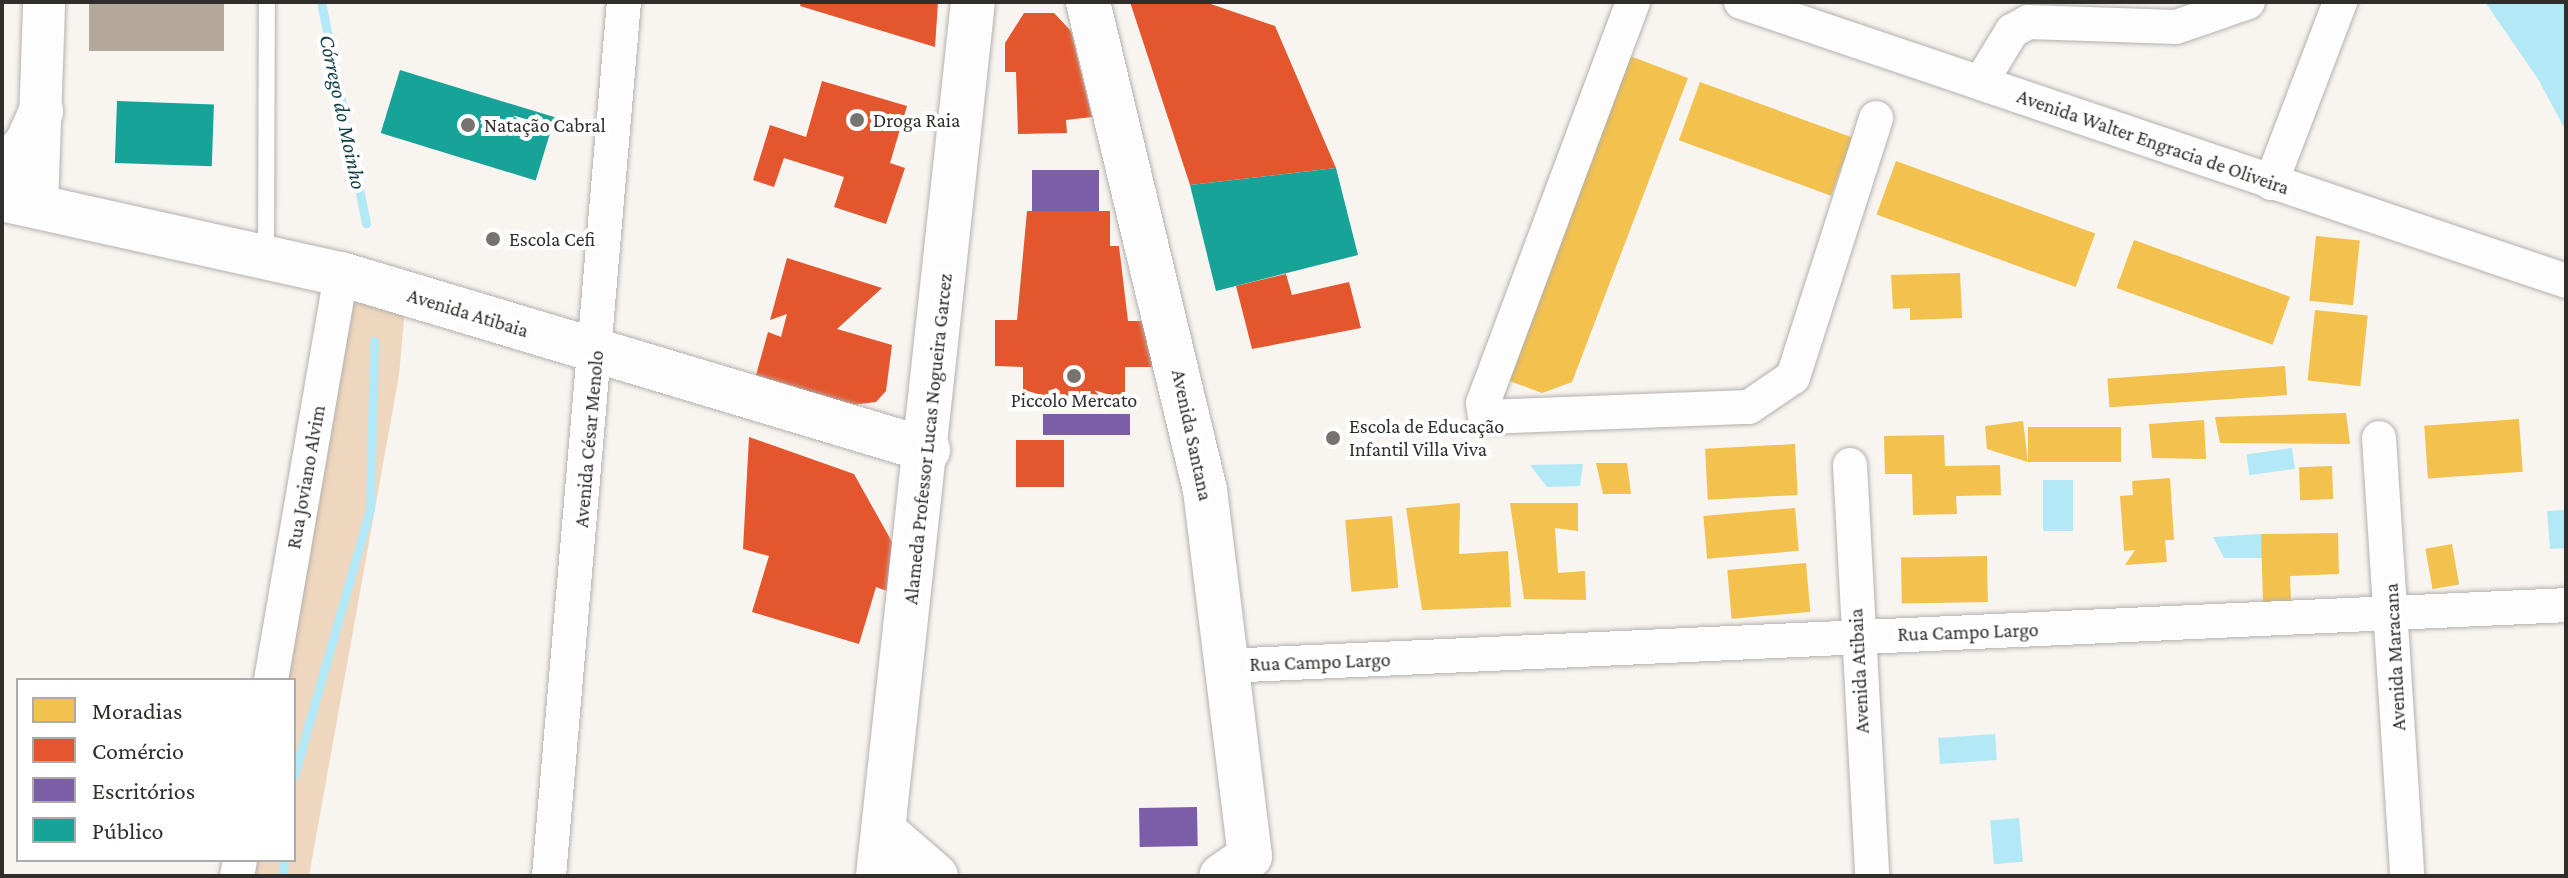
<!DOCTYPE html>
<meta charset="utf-8">
<style>
body{margin:0}
#map{position:relative;width:2568px;height:878px;overflow:hidden;background:#f8f4f0;font-family:"Crimson Pro",serif}
div>[style]{position:absolute}
[style*='--x']{left:calc(var(--x)*1px);top:calc(var(--y)*1px);width:calc(var(--w)*1px);rotate:calc(var(--a)*1deg)}
.green>*{inset:0;background:#efd6be}
.water>*{inset:0;background:#b3e8f6;transform-origin:0 0}
.homes>*{inset:0;background:#f2c14e;transform-origin:0 0}
.shops>*{inset:0;background:#e4572e;transform-origin:0 0}
.offices>*{inset:0;background:#7b5ea7;transform-origin:0 0}
.public>*{inset:0;background:#17a398;transform-origin:0 0}
.stream>*{height:9px;margin:-4.5px;padding:0 4.5px;transform-origin:4.5px;border-radius:4.5px;background:#b3e8f6}
.building>*{inset:0;background:#b4a89b;transform-origin:0 0}
.roads{filter:drop-shadow(0 0 2px #b4b1ae) drop-shadow(0 0 2px #b4b1ae)}
.service>*{height:16px;margin:-8px;padding:0 8px;transform-origin:8px;border-radius:8px;background:#fefdfd}
.minor>*{height:34px;margin:-17px;padding:0 17px;transform-origin:17px;border-radius:17px;background:#fefdfd}
.tertiary>*{height:42px;margin:-21px;padding:0 21px;transform-origin:21px;border-radius:21px;background:#fefdfd}
.secondary>*{height:44px;margin:-22px;padding:0 22px;transform-origin:22px;border-radius:22px;background:#fefdfd}
.dots>*{width:22px;height:22px;translate:-50% -50%;box-sizing:border-box;border:4px solid #fff;border-radius:50%}
span{translate:-50% -50%;white-space:nowrap;text-align:center;line-height:1.15;-webkit-text-stroke:8px #fff;paint-order:stroke}
.poi-label{font-size:20px;color:#302e2b}
.left{translate:0 -50%;text-align:left}
.street-label{font-size:20px;color:#302e2b}
.water-label{font-size:22px;color:#0f3e4a;font-style:italic}
.frame{position:absolute;inset:0;border:4px solid #302e2b;pointer-events:none}
.legend{position:absolute;left:16px;top:678px;width:280px;height:184px;box-sizing:border-box;background:#fff;border:2px solid #acabaa;margin:0;padding:10px 14px;list-style:none;font-size:24px;color:#302e2b}
.legend li{display:flex;align-items:center;gap:16px;height:40px}
.legend b{width:40px;border:2px solid #acabaa}
</style>
<div id="map">
<div class="green">
<div style="clip-path:polygon(343px 278px,406px 298px,399px 375px,309px 876px,238px 876px,240px 860px,294px 860px,294px 680px,272px 680px)"></div>
</div>
<div class="water">
<div style="clip-path:polygon(2485px 2px,2566px 2px,2566px 131px,2538px 79px)"></div>
<div style="left:2292px;top:448px;width:21px;height:46px;rotate:82deg"></div>
<div style="clip-path:polygon(1583px 464px,1580px 486px,1547px 487px,1530px 465px)"></div>
<div style="left:2043px;top:480px;width:30px;height:51px"></div>
<div style="clip-path:polygon(2566px 510px,2566px 548px,2550px 549px,2547px 511px)"></div>
<div style="clip-path:polygon(2261px 534px,2263px 558px,2224px 558px,2213px 537px)"></div>
<div style="left:1995px;top:734px;width:26px;height:57px;rotate:86deg"></div>
<div style="left:2019px;top:818px;width:44px;height:29px;rotate:85deg"></div>
</div>
<div class="homes">
<div style="clip-path:polygon(1630px 56px,1688px 78px,1572px 382px,1542px 393px,1507px 380px)"></div>
<div style="left:1700px;top:82px;width:162px;height:62px;rotate:20deg"></div>
<div style="left:1896px;top:161px;width:212px;height:57px;rotate:20deg"></div>
<div style="left:2316px;top:236px;width:44px;height:65px;rotate:6deg"></div>
<div style="left:2134px;top:240px;width:166px;height:51px;rotate:20deg"></div>
<div style="clip-path:polygon(1960px 273px,1962px 318px,1910px 320px,1910px 308px,1893px 309px,1891px 275px)"></div>
<div style="left:2315px;top:310px;width:53px;height:71px;rotate:6deg"></div>
<div style="left:2285px;top:366px;width:29px;height:178px;rotate:86deg"></div>
<div style="clip-path:polygon(2346px 413px,2350px 444px,2220px 443px,2215px 417px)"></div>
<div style="left:2519px;top:419px;width:53px;height:95px;rotate:86deg"></div>
<div style="clip-path:polygon(2204px 420px,2206px 459px,2152px 458px,2149px 424px)"></div>
<div style="clip-path:polygon(2023px 421px,2028px 462px,1987px 449px,1985px 426px)"></div>
<div style="left:2028px;top:427px;width:93px;height:35px"></div>
<div style="clip-path:polygon(1944px 435px,1945px 466px,2000px 465px,2001px 495px,1956px 496px,1957px 514px,1913px 515px,1912px 474px,1885px 474px,1884px 436px)"></div>
<div style="left:1795px;top:444px;width:51px;height:90px;rotate:87deg"></div>
<div style="clip-path:polygon(1596px 463px,1627px 463px,1631px 494px,1603px 494px)"></div>
<div style="left:2332px;top:466px;width:33px;height:33px;rotate:88deg"></div>
<div style="clip-path:polygon(2170px 478px,2174px 540px,2165px 540px,2167px 562px,2125px 565px,2135px 550px,2124px 551px,2120px 496px,2133px 495px,2132px 481px)"></div>
<div style="clip-path:polygon(1460px 503px,1459px 554px,1508px 551px,1511px 607px,1422px 610px,1406px 508px)"></div>
<div style="clip-path:polygon(1510px 503px,1578px 503px,1578px 531px,1555px 528px,1558px 573px,1585px 571px,1586px 600px,1524px 599px)"></div>
<div style="left:1795px;top:508px;width:43px;height:92px;rotate:85deg"></div>
<div style="left:1392px;top:516px;width:72px;height:47px;rotate:85deg"></div>
<div style="clip-path:polygon(2338px 533px,2339px 574px,2290px 576px,2291px 602px,2263px 603px,2261px 534px)"></div>
<div style="left:2452px;top:544px;width:41px;height:27px;rotate:80deg"></div>
<div style="left:1987px;top:556px;width:46px;height:86px;rotate:89deg"></div>
<div style="left:1806px;top:563px;width:49px;height:79px;rotate:85deg"></div>
</div>
<div class="shops">
<div style="clip-path:polygon(801px 2px,938px 2px,935px 47px,800px 6px)"></div>
<div style="clip-path:polygon(1130px 2px,1205px 2px,1275px 26px,1336px 168px,1190px 185px)"></div>
<div style="clip-path:polygon(1024px 13px,1054px 13px,1071px 31px,1092px 117px,1066px 120px,1067px 133px,1018px 134px,1016px 72px,1005px 72px,1005px 43px)"></div>
<div style="clip-path:polygon(822px 81px,907px 106px,890px 163px,905px 168px,886px 224px,834px 207px,844px 177px,784px 158px,774px 187px,753px 180px,770px 125px,806px 137px)"></div>
<div style="clip-path:polygon(1027px 211px,1110px 211px,1110px 246px,1119px 246px,1128px 321px,1146px 321px,1158px 367px,1125px 367px,1125px 403px,1023px 403px,1023px 367px,995px 366px,995px 320px,1017px 320px)"></div>
<div style="clip-path:polygon(787px 258px,882px 288px,837px 329px,892px 345px,886px 391px,876px 402px,851px 405px,756px 375px,768px 332px,781px 337px,787px 314px,770px 320px)"></div>
<div style="clip-path:polygon(1286px 274px,1292px 295px,1349px 282px,1361px 328px,1252px 349px,1236px 286px)"></div>
<div style="clip-path:polygon(749px 437px,854px 474px,896px 549px,895px 594px,876px 587px,859px 644px,752px 612px,769px 556px,743px 549px)"></div>
<div style="left:1016px;top:440px;width:48px;height:47px"></div>
</div>
<div class="offices">
<div style="left:1032px;top:170px;width:67px;height:41px"></div>
<div style="left:1130px;top:414px;width:21px;height:87px;rotate:90deg"></div>
<div style="left:1197px;top:807px;width:39px;height:58px;rotate:89deg"></div>
</div>
<div class="public">
<div style="left:400px;top:70px;width:162px;height:66px;rotate:17deg"></div>
<div style="left:117px;top:101px;width:97px;height:62px;rotate:2deg"></div>
<div style="clip-path:polygon(1336px 168px,1358px 255px,1216px 291px,1190px 185px)"></div>
</div>
<div class="stream">
<div style="--x:321;--y:2;--w:226;--a:78.5"></div>
<div style="--x:294;--y:776;--w:278;--a:-74.1"></div>
<div style="--x:370;--y:509;--w:168;--a:-88.6"></div>
<div style="--x:283;--y:876;--w:16;--a:-86"></div>
</div>
<div class="building">
<div style="left:89px;top:2px;width:135px;height:49px"></div>
</div>
<div class="roads">
<div class="service">
<div style="--x:266;--y:256;--w:254;--a:-89.8"></div>
</div>
<div class="minor">
<div style="--x:1633;--y:2;--w:428;--a:110.5"></div>
<div style="--x:1483;--y:403;--w:14;--a:82"></div>
<div style="--x:1485;--y:417;--w:264;--a:-2.2"></div>
<div style="--x:1749;--y:407;--w:53;--a:-34.3"></div>
<div style="--x:1793;--y:377;--w:272;--a:-72.2"></div>
<div style="--x:1741;--y:2;--w:871;--a:18.68"></div>
<div style="--x:1981;--y:82;--w:60;--a:-58.7"></div>
<div style="--x:2012;--y:31;--w:18;--a:-29"></div>
<div style="--x:2028;--y:22;--w:148;--a:1.9"></div>
<div style="--x:2176;--y:27;--w:76;--a:-19.1"></div>
<div style="--x:2271;--y:183;--w:194;--a:-69.1"></div>
<div style="--x:2379;--y:438;--w:439;--a:86.3"></div>
<div style="--x:1850;--y:465;--w:412;--a:86.9"></div>
<div style="--x:1225;--y:666;--w:1342;--a:-2.6"></div>
<div style="--x:271;--y:680;--w:412;--a:-80.2"></div>
<div style="--x:237;--y:876;--w:16;--a:-79"></div>
<div style="--x:549;--y:876;--w:877;--a:-85.1"></div>
</div>
<div class="tertiary">
<div style="--x:37;--y:207;--w:205;--a:-88"></div>
</div>
<div class="secondary">
<div style="--x:1088;--y:2;--w:502;--a:76.52"></div>
<div style="--x:1205;--y:490;--w:369;--a:83"></div>
<div style="--x:1250;--y:856;--w:35;--a:145"></div>
<div style="--x:2;--y:169;--w:36;--a:-46"></div>
<div style="--x:27;--y:143;--w:35;--a:-66"></div>
<div style="--x:2;--y:199;--w:347;--a:12.5"></div>
<div style="--x:341;--y:274;--w:613;--a:16.69"></div>
<div style="--x:883;--y:830;--w:70;--a:41"></div>
<div style="--x:878;--y:876;--w:879;--a:-83.8"></div>
</div>
</div>
<div class="dots">
<div style="left:857px;top:120px;background:#767370"></div>
<div style="left:468px;top:125px;background:#767370"></div>
<div style="left:493px;top:239px;background:#767370"></div>
<div style="left:1074px;top:376px;background:#767370"></div>
<div style="left:1333px;top:438px;background:#767370"></div>
</div>
<div class="poi-label">
<span class="left" style="left:873px;top:120px">Droga Raia</span>
<span class="left" style="left:484px;top:125px">Natação Cabral</span>
<span class="left" style="left:509px;top:239px">Escola Cefi</span>
<span style="left:1074px;top:400px">Piccolo Mercato</span>
<span class="left" style="left:1349px;top:438px">Escola de Educação<br>Infantil Villa Viva</span>
</div>
<div class="street-label">
<span style="left:2153px;top:142px;rotate:19deg">Avenida Walter Engracia de Oliveira</span>
<span style="left:468px;top:313px;rotate:17deg">Avenida Atibaia</span>
<span style="left:1192px;top:435px;rotate:78deg">Avenida Santana</span>
<span style="left:589px;top:439px;rotate:-85deg">Avenida César Menolo</span>
<span style="left:928px;top:439px;rotate:-84deg">Alameda Professor Lucas Nogueira Garcez</span>
<span style="left:306px;top:477px;rotate:-80deg">Rua Joviano Alvim</span>
<span style="left:1968px;top:632px;rotate:-2deg">Rua Campo Largo</span>
<span style="left:2395px;top:657px;rotate:-93deg">Avenida Maracana</span>
<span style="left:1320px;top:662px;rotate:-2deg">Rua Campo Largo</span>
<span style="left:1859px;top:671px;rotate:-93deg">Avenida Atibaia</span>
</div>
<div class="water-label">
<span style="left:343px;top:112px;rotate:78deg">Córrego do Moinho</span>
</div>
<div class="frame"></div>
<ul class="legend">
<li><b style="height:22px;background:#f2c14e"></b>Moradias</li>
<li><b style="height:22px;background:#e4572e"></b>Comércio</li>
<li><b style="height:22px;background:#7b5ea7"></b>Escritórios</li>
<li><b style="height:22px;background:#17a398"></b>Público</li>
</ul>
</div>
